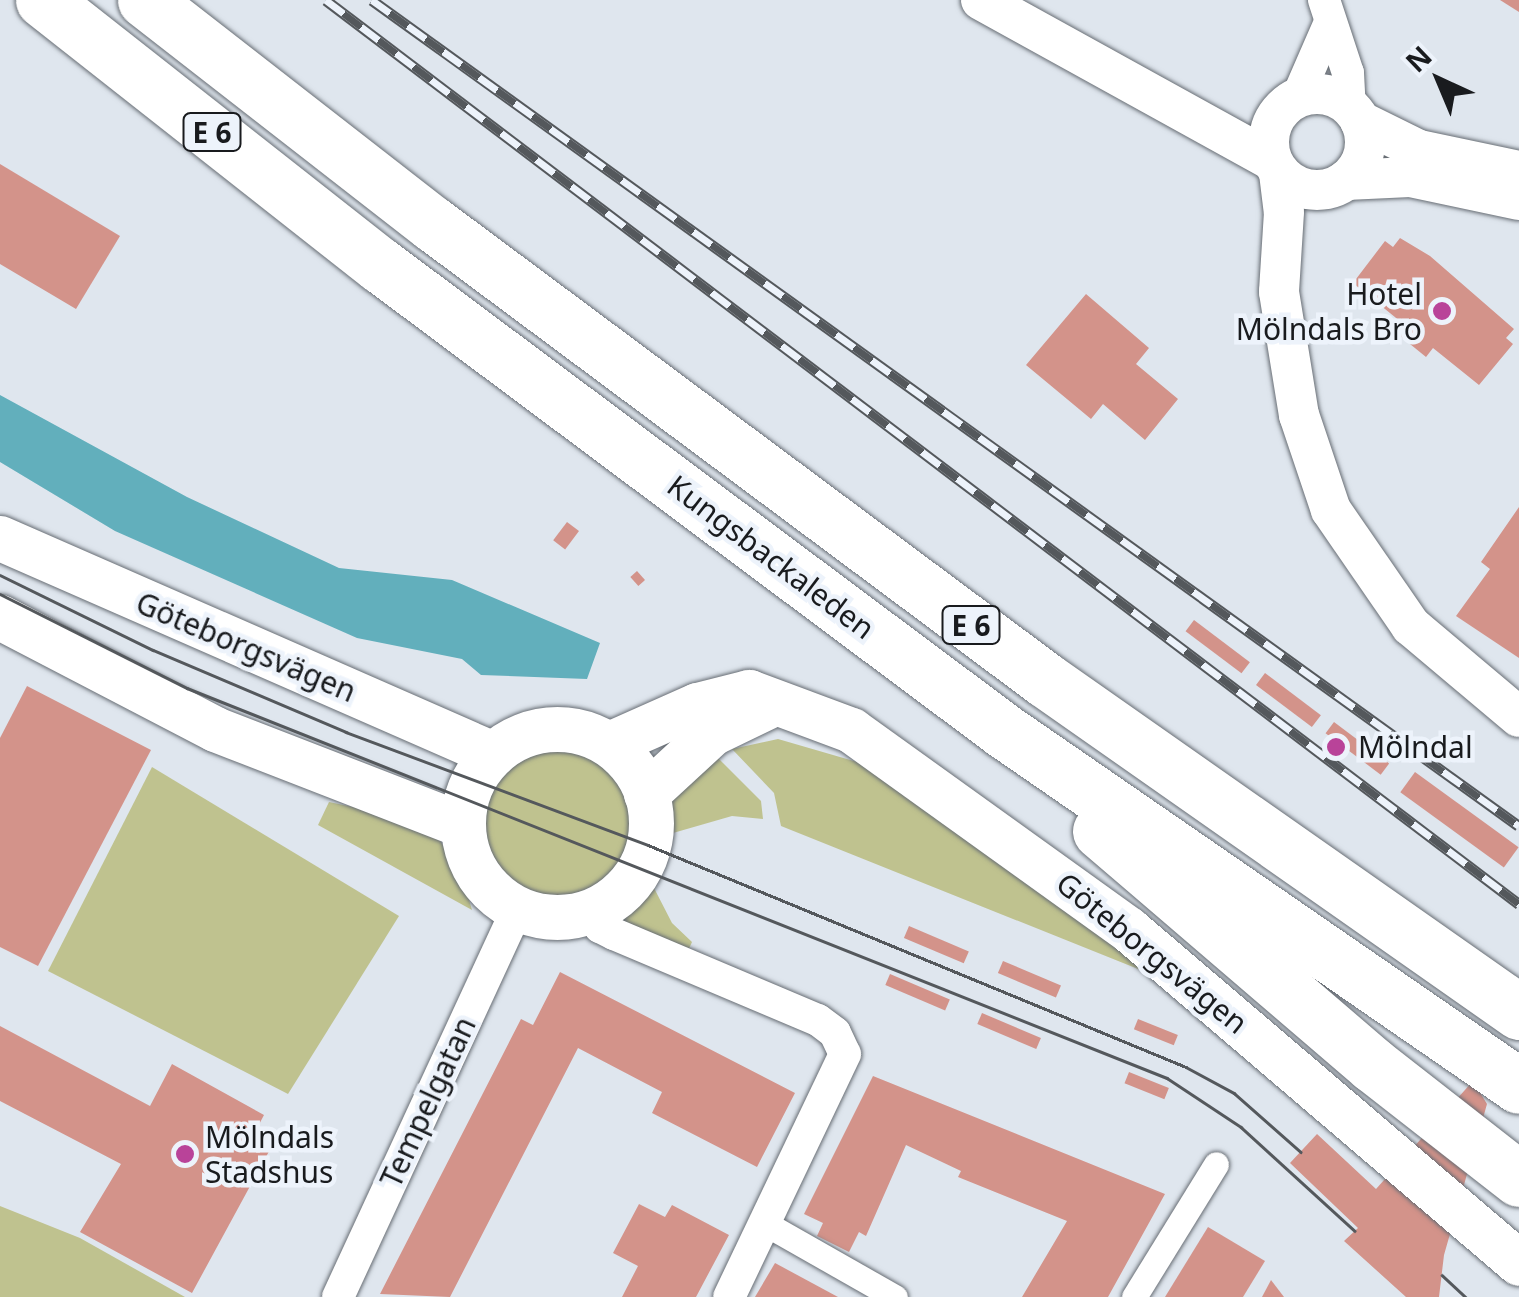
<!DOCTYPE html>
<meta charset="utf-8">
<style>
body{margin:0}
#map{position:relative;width:1519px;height:1297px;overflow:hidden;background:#dfe6ee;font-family:"Noto Sans",sans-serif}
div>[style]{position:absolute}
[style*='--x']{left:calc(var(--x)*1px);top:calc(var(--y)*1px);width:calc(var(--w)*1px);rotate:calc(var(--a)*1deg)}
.green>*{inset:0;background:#bfc28f}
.round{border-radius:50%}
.water>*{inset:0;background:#62afbc}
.building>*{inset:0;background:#d3938a;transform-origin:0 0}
.roads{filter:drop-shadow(0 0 2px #676d74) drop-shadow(0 0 2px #676d74)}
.pedestrian>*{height:25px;margin:-12.5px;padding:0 12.5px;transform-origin:12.5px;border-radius:12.5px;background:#fff}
.minor>*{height:32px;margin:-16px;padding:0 16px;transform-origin:16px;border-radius:16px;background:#fff}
.tertiary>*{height:40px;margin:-20px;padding:0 20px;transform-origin:20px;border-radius:20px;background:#fff}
.tertiary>.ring{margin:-20px;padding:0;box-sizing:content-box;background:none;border:40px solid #fff;border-radius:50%}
.secondary>*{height:45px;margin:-22.5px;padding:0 22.5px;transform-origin:22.5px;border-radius:22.5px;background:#fff}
.secondary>.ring{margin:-22.5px;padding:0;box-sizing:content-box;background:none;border:45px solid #fff;border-radius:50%}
.motorway>*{height:55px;margin:-27.5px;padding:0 27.5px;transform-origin:27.5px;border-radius:27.5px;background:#fff}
.tram>*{height:2.5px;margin:-1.25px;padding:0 1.25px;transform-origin:1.25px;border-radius:1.25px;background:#54585c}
.rail>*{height:11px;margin-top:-5.5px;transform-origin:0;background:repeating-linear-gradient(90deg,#edf3fb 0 22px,#54585c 0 44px);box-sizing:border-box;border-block:2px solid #54585c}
.dots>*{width:28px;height:28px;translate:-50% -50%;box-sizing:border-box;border:5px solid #edf3fb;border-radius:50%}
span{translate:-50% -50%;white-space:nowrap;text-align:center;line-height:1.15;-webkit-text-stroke:9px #edf3fb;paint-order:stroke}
.shield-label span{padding:2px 8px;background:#edf3fb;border:2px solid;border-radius:8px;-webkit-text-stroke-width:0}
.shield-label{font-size:28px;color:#191b1e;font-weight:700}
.poi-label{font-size:30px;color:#191b1e}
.right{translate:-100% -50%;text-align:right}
.left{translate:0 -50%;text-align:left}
.street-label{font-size:30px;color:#191b1e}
.north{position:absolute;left:1389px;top:30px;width:100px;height:100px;-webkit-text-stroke:8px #edf3fb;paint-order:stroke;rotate:316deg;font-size:28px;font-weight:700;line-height:40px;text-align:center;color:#191b1e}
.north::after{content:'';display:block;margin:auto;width:35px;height:45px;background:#191b1e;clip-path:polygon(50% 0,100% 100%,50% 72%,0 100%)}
</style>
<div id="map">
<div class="green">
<div style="clip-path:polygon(778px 739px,864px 764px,1158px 977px,781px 826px,774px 793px,732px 749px)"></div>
<div class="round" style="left:481px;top:746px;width:150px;height:150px"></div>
<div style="clip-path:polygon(714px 754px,761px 801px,763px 819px,732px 816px,673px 833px,666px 821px,670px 804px,687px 776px)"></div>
<div style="clip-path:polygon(152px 767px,399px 916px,288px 1094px,48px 971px)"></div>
<div style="clip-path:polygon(329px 802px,392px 815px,439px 839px,462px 876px,472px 910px,318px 825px)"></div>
<div style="clip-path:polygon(644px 885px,654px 888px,672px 923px,692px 942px,687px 953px,609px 914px)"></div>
<div style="clip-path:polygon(0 1206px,80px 1238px,185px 1297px,0 1297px)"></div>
</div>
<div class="water">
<div style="clip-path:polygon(0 395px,187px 497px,339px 568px,452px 580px,600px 643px,587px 679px,481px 675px,462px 659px,357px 638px,115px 531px,0 462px)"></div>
</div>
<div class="building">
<div style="clip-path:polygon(1500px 0,1519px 0,1519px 12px)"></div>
<div style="clip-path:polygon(0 164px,120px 236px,76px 309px,0 264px)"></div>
<div style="clip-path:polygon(1400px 238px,1430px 256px,1514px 329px,1506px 338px,1513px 344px,1479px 385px,1433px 348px,1426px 357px,1394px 331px,1401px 322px,1353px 283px,1385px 241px,1393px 247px)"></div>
<div style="clip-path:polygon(1086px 294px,1149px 348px,1136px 364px,1178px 399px,1145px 440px,1103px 404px,1091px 419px,1026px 365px)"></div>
<div style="clip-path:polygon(1519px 507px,1519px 658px,1456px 616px,1490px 569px,1481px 562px)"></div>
<div style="left:567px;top:522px;width:15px;height:23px;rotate:37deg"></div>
<div style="left:637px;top:571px;width:12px;height:9px;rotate:48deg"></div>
<div style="left:1194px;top:620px;width:70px;height:14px;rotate:37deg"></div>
<div style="left:1265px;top:673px;width:70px;height:15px;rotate:37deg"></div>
<div style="clip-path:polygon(27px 686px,151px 750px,38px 966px,0 947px,0 738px)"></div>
<div style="left:1334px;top:722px;width:69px;height:14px;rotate:37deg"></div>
<div style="left:1415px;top:772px;width:128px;height:25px;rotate:36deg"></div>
<div style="left:909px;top:926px;width:65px;height:13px;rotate:23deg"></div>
<div style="left:1003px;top:961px;width:63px;height:13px;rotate:23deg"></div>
<div style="clip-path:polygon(560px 972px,795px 1093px,757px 1167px,652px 1113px,662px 1092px,578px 1048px,450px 1297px,380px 1294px,521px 1019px,533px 1025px)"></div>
<div style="left:890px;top:974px;width:65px;height:12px;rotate:23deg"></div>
<div style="left:982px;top:1013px;width:64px;height:12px;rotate:23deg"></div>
<div style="left:1138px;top:1019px;width:43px;height:11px;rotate:22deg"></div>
<div style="clip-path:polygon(0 1026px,150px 1106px,172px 1064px,264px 1115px,254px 1134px,273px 1144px,192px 1293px,80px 1232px,121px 1164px,0 1101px)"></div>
<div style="left:1129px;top:1072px;width:43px;height:12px;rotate:22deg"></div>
<div style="clip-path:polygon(873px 1076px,1165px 1194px,1108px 1297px,1022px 1297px,1067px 1221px,958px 1177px,961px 1171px,906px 1145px,866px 1236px,859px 1232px,849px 1252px,817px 1236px,823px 1223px,804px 1214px)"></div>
<div style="clip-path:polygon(1473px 1081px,1487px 1104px,1444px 1255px,1439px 1297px,1406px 1297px,1344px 1241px,1358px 1228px,1290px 1163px,1317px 1134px,1376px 1189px)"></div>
<div style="clip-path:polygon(639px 1204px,665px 1217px,672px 1205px,729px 1235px,696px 1297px,622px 1297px,638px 1266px,613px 1253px)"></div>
<div style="clip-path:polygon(1208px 1227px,1265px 1261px,1243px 1297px,1165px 1297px)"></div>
<div style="clip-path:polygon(775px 1263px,838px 1297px,755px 1297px)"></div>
<div style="clip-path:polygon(1271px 1280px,1284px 1297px,1262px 1297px)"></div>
</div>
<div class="roads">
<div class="pedestrian">
<div style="--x:768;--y:1225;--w:146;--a:29.6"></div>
<div style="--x:1134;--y:1297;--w:156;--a:-58.3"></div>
</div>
<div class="minor">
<div style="--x:1324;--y:0;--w:77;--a:71.8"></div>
<div style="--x:1348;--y:73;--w:34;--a:87"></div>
<div style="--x:1297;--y:98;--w:83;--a:-66.5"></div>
<div style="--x:592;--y:909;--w:20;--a:66"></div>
<div style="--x:600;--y:927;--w:16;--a:27"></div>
<div style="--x:614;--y:934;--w:221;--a:22.9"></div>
<div style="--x:818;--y:1020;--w:21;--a:37"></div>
<div style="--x:835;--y:1033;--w:23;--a:65"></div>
<div style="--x:845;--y:1054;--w:269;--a:115.5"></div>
<div style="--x:338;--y:1297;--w:430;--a:-65.2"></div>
</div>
<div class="tertiary">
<div style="--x:981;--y:0;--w:331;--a:28.9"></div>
<div class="ring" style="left:1269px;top:94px;width:56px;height:56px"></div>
<div style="--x:1360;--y:121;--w:66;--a:26.2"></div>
<div style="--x:1419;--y:150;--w:102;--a:11.9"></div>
<div style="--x:1279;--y:173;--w:39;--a:83"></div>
<div style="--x:1284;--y:212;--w:80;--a:93.6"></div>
<div style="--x:1279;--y:292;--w:125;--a:80.8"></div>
<div style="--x:1299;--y:415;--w:100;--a:71.4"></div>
<div style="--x:1331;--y:510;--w:141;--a:55.4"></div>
<div style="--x:1411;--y:626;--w:141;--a:40.1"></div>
<div style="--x:1346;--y:180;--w:64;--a:-2.7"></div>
<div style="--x:1410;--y:177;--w:111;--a:11.9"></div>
</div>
<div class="secondary">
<div style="--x:0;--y:538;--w:538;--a:23.66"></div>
<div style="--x:0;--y:617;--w:242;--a:27.5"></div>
<div style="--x:215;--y:729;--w:266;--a:21.2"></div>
<div class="ring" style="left:463px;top:729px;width:143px;height:143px"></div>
<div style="--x:609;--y:744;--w:96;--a:-23.9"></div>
<div style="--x:697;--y:705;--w:54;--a:-14"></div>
<div style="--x:749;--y:692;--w:109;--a:20.4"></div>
<div style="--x:851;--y:730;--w:341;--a:35.7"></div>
<div style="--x:1128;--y:929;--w:514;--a:40.5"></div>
<div style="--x:646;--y:794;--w:90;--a:-42.7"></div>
<div style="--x:712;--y:733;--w:69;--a:-25.8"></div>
</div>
<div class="motorway">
<div style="--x:43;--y:0;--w:429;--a:38.2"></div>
<div style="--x:380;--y:265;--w:779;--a:36.75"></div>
<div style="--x:1004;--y:731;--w:625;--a:34.58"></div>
<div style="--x:145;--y:0;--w:365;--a:37.9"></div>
<div style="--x:433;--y:224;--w:762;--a:36.67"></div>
<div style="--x:1044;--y:679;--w:580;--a:35.03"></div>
<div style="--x:1100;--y:831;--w:360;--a:40.6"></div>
<div style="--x:1373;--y:1065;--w:185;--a:38"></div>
</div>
</div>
<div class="tram">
<div style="--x:0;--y:575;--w:170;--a:26.1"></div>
<div style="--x:153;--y:650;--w:210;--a:23"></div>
<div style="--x:346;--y:732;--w:322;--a:20.5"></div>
<div style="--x:648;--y:845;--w:582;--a:22.42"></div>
<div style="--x:1186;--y:1067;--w:55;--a:28.4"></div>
<div style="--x:1234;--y:1093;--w:89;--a:41.4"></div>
<div style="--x:0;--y:594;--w:209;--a:26.7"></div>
<div style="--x:187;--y:688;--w:1055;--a:21.7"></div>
<div style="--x:1167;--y:1078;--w:89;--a:33.5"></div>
<div style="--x:1241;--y:1127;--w:154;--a:42.4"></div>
<div style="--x:1442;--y:1275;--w:33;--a:43"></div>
</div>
<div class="rail">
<div style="--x:326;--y:0;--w:1497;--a:37.15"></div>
<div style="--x:372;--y:0;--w:1413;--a:35.76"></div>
</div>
<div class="dots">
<div style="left:1442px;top:311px;background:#b94399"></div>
<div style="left:1336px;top:747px;background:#b94399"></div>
<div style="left:185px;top:1154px;background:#b94399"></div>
</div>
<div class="shield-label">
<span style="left:212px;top:132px">E 6</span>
<span style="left:971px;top:625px">E 6</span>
</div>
<div class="poi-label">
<span class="right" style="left:1422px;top:311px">Hotel<br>Mölndals Bro</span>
<span class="left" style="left:1358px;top:747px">Mölndal</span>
<span class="left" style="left:205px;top:1154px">Mölndals<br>Stadshus</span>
</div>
<div class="street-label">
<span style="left:771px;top:557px;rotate:37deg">Kungsbackaleden</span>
<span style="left:246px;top:647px;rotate:23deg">Göteborgsvägen</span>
<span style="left:1152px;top:953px;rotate:39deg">Göteborgsvägen</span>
<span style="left:428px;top:1102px;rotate:-65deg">Tempelgatan</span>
</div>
<div class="north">N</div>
</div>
